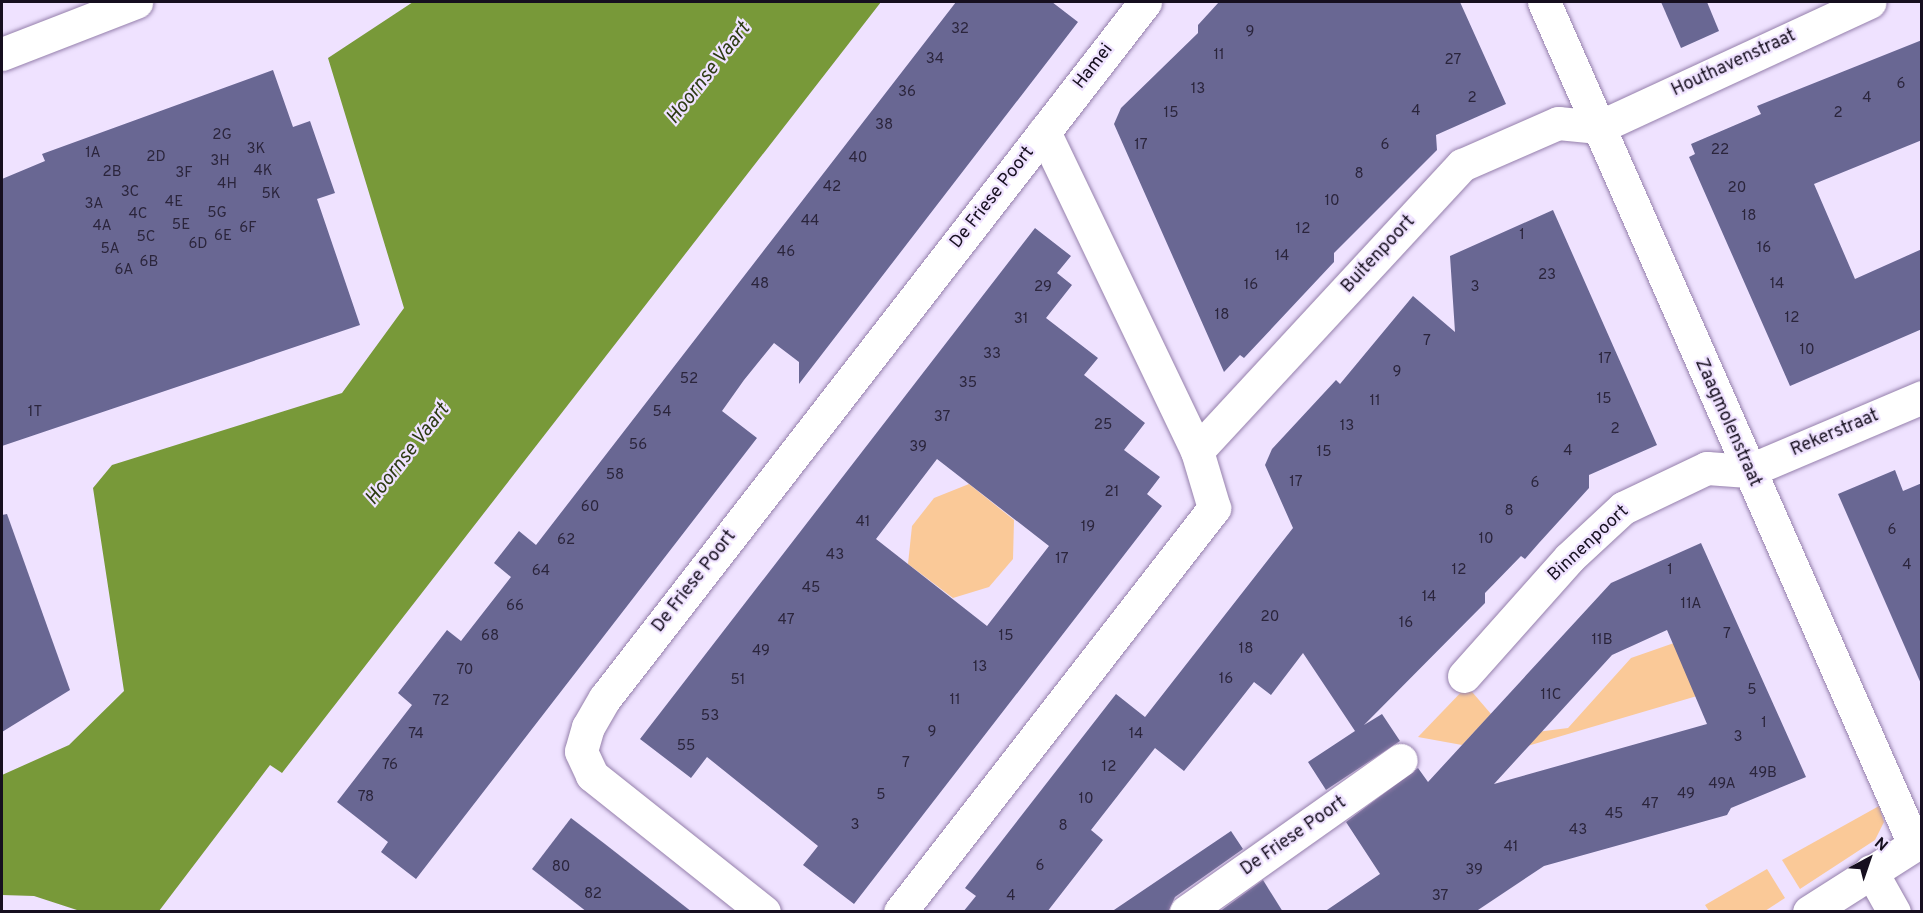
<!DOCTYPE html>
<style>
body{margin:0}
#map{position:relative;width:1923px;height:913px;overflow:hidden;background:#efe2ff;font-family:Overpass,sans-serif}
div>[style]{position:absolute}
[style*='--x']{left:calc(var(--x)*1px);top:calc(var(--y)*1px);width:calc(var(--w)*1px);rotate:calc(var(--a)*1deg)}
.green>*{inset:0;background:#fac998}
.water>*{inset:0;background:#789939}
.building>*{inset:0;background:#696793}
.roads{filter:drop-shadow(0 0 2px #9580ac) drop-shadow(0 0 2px #9580ac)}
.minor>*{height:33px;margin:-16.5px;padding:0 16.5px;transform-origin:16.5px;border-radius:16.5px;background:#fff}
.secondary>*{height:33px;margin:-16.5px;padding:0 16.5px;transform-origin:16.5px;border-radius:16.5px;background:#fff}
span{translate:-50% -50%;white-space:nowrap;text-align:center;line-height:1.15;-webkit-text-stroke:4.5px #efe2ff;paint-order:stroke}
.number-label{font-size:15px;color:#2b253c}
.number-label span{-webkit-text-stroke-width:0}
.street-label{font-size:18px;color:#160f1f}
.water-label{font-size:20px;color:#2c3a12;font-style:italic}
.frame{position:absolute;inset:0;border:3px solid #160f1f;pointer-events:none}
.north{position:absolute;left:1839px;top:829px;width:60px;height:60px;-webkit-text-stroke:4px #efe2ff;paint-order:stroke;rotate:40deg;font-size:16px;font-weight:700;line-height:24px;text-align:center;color:#160f1f}
.north::after{content:'';display:block;margin:auto;width:21px;height:27px;background:#160f1f;clip-path:polygon(50% 0,100% 100%,50% 72%,0 100%)}
</style>
<div id="map">
<div class="green">
<div style="clip-path:polygon(969px 484px,1014px 520px,1013px 559px,989px 587px,953px 598px,908px 564px,912px 526px,934px 498px)"></div>
<div style="clip-path:polygon(1674px 643px,1697px 696px,1524px 747px,1537px 732px,1568px 728px,1631px 658px)"></div>
<div style="clip-path:polygon(1467px 686px,1491px 714px,1462px 745px,1418px 737px)"></div>
<div style="clip-path:polygon(1879px 806px,1884px 822px,1875px 840px,1800px 889px,1782px 860px)"></div>
<div style="clip-path:polygon(1767px 869px,1785px 898px,1765px 911px,1709px 911px,1705px 905px)"></div>
</div>
<div class="water">
<div style="clip-path:polygon(413px 2px,881px 2px,282px 773px,270px 765px,159px 911px,80px 911px,34px 896px,2px 895px,2px 775px,69px 745px,124px 691px,93px 488px,112px 465px,342px 393px,404px 308px,328px 58px)"></div>
</div>
<div class="building">
<div style="clip-path:polygon(956px 2px,1052px 2px,1078px 22px,799px 384px,799px 362px,774px 343px,744px 380px,722px 411px,757px 438px,416px 879px,381px 852px,388px 842px,337px 802px,412px 705px,398px 693px,447px 630px,461px 641px,511px 577px,494px 563px,519px 531px,536px 545px)"></div>
<div style="clip-path:polygon(1219px 2px,1460px 2px,1506px 104px,1436px 135px,1437px 150px,1334px 253px,1334px 262px,1244px 358px,1240px 355px,1224px 372px,1114px 124px,1121px 108px,1198px 33px,1198px 25px)"></div>
<div style="clip-path:polygon(1661px 2px,1707px 2px,1719px 31px,1681px 48px)"></div>
<div style="clip-path:polygon(1922px 40px,1922px 140px,1814px 184px,1855px 279px,1922px 249px,1922px 329px,1790px 386px,1689px 157px,1695px 154px,1691px 144px,1761px 114px,1757px 106px)"></div>
<div style="clip-path:polygon(273px 70px,293px 127px,310px 121px,335px 193px,317px 199px,360px 325px,2px 446px,2px 179px,45px 161px,42px 154px)"></div>
<div style="clip-path:polygon(1553px 210px,1657px 445px,1589px 475px,1589px 488px,1539px 543px,1525px 559px,1521px 556px,1485px 593px,1485px 603px,1364px 725px,1382px 714px,1400px 741px,1326px 790px,1308px 762px,1355px 731px,1303px 653px,1271px 695px,1254px 682px,1184px 771px,1155px 748px,1091px 830px,1103px 840px,1047px 912px,963px 912px,976px 896px,965px 888px,1116px 694px,1145px 717px,1293px 528px,1265px 465px,1272px 449px,1336px 380px,1340px 384px,1413px 296px,1455px 332px,1450px 256px)"></div>
<div style="clip-path:polygon(evenodd,1035px 228px,1071px 256px,1057px 273px,1072px 285px,1046px 318px,1098px 358px,1084px 375px,1145px 423px,1124px 450px,1160px 477px,1147px 494px,1162px 506px,854px 904px,803px 865px,818px 846px,707px 757px,691px 778px,640px 739px,1035px 228px,937px 459px,1049px 546px,987px 626px,876px 539px,937px 459px)"></div>
<div style="clip-path:polygon(1895px 470px,1903px 491px,1922px 483px,1922px 686px,1838px 494px)"></div>
<div style="clip-path:polygon(7px 514px,70px 690px,2px 732px,2px 515px)"></div>
<div style="clip-path:polygon(evenodd,1701px 543px,1806px 777px,1731px 808px,1727px 815px,1544px 866px,1475px 912px,1324px 912px,1380px 874px,1346px 822px,1418px 768px,1428px 782px,1611px 583px,1701px 543px,1667px 630px,1707px 724px,1494px 784px,1612px 655px,1667px 630px)"></div>
<div style="clip-path:polygon(571px 818px,605px 844px,692px 912px,587px 912px,532px 869px)"></div>
<div style="clip-path:polygon(1231px 831px,1243px 849px,1175px 897px,1168px 912px,1111px 912px)"></div>
<div style="clip-path:polygon(1263px 880px,1283px 912px,1219px 912px)"></div>
</div>
<div class="roads">
<div class="minor">
<div style="--x:1544;--y:2;--w:920;--a:66.28"></div>
<div style="--x:1197;--y:451;--w:390;--a:-47.2"></div>
<div style="--x:1462;--y:165;--w:105;--a:-23.6"></div>
<div style="--x:1558;--y:123;--w:41;--a:5.6"></div>
<div style="--x:1599;--y:127;--w:298;--a:-24.8"></div>
<div style="--x:1464;--y:676;--w:158;--a:-48.3"></div>
<div style="--x:1569;--y:558;--w:74;--a:-42.8"></div>
<div style="--x:1623;--y:508;--w:93;--a:-25.5"></div>
<div style="--x:1707;--y:468;--w:41;--a:4.2"></div>
<div style="--x:1748;--y:471;--w:189;--a:-23"></div>
<div style="--x:1871;--y:871;--w:47;--a:60.7"></div>
<div style="--x:764;--y:912;--w:220;--a:-141.5"></div>
<div style="--x:592;--y:775;--w:26;--a:-115"></div>
<div style="--x:581;--y:751;--w:25;--a:-74"></div>
<div style="--x:588;--y:727;--w:34;--a:-60"></div>
<div style="--x:605;--y:698;--w:881;--a:-52.19"></div>
<div style="--x:900;--y:912;--w:512;--a:-52.14"></div>
<div style="--x:1214;--y:508;--w:59;--a:-106.6"></div>
<div style="--x:1197;--y:451;--w:354;--a:-115.6"></div>
<div style="--x:1186;--y:912;--w:263;--a:-35.3"></div>
<div style="--x:1809;--y:912;--w:134;--a:-32.5"></div>
</div>
<div class="secondary">
<div style="--x:2;--y:54;--w:144;--a:-21.2"></div>
</div>
</div>
<div class="number-label">
<span style="left:960px;top:30px">32</span>
<span style="left:1250px;top:33px">9</span>
<span style="left:1219px;top:56px">11</span>
<span style="left:935px;top:60px">34</span>
<span style="left:1453px;top:61px">27</span>
<span style="left:1901px;top:85px">6</span>
<span style="left:1198px;top:90px">13</span>
<span style="left:907px;top:93px">36</span>
<span style="left:1472px;top:99px">2</span>
<span style="left:1867px;top:99px">4</span>
<span style="left:1416px;top:112px">4</span>
<span style="left:1171px;top:114px">15</span>
<span style="left:1838px;top:114px">2</span>
<span style="left:884px;top:126px">38</span>
<span style="left:222px;top:136px">2G</span>
<span style="left:1141px;top:146px">17</span>
<span style="left:1385px;top:146px">6</span>
<span style="left:256px;top:150px">3K</span>
<span style="left:1720px;top:151px">22</span>
<span style="left:93px;top:154px">1A</span>
<span style="left:156px;top:158px">2D</span>
<span style="left:858px;top:159px">40</span>
<span style="left:220px;top:162px">3H</span>
<span style="left:263px;top:172px">4K</span>
<span style="left:112px;top:173px">2B</span>
<span style="left:184px;top:174px">3F</span>
<span style="left:1359px;top:175px">8</span>
<span style="left:227px;top:185px">4H</span>
<span style="left:832px;top:188px">42</span>
<span style="left:1737px;top:189px">20</span>
<span style="left:130px;top:193px">3C</span>
<span style="left:271px;top:195px">5K</span>
<span style="left:1332px;top:202px">10</span>
<span style="left:174px;top:203px">4E</span>
<span style="left:94px;top:205px">3A</span>
<span style="left:217px;top:214px">5G</span>
<span style="left:138px;top:215px">4C</span>
<span style="left:1749px;top:217px">18</span>
<span style="left:810px;top:222px">44</span>
<span style="left:181px;top:226px">5E</span>
<span style="left:102px;top:227px">4A</span>
<span style="left:248px;top:229px">6F</span>
<span style="left:1303px;top:230px">12</span>
<span style="left:1522px;top:236px">1</span>
<span style="left:223px;top:237px">6E</span>
<span style="left:146px;top:238px">5C</span>
<span style="left:198px;top:245px">6D</span>
<span style="left:1764px;top:249px">16</span>
<span style="left:110px;top:250px">5A</span>
<span style="left:786px;top:253px">46</span>
<span style="left:1282px;top:257px">14</span>
<span style="left:149px;top:263px">6B</span>
<span style="left:124px;top:271px">6A</span>
<span style="left:1547px;top:276px">23</span>
<span style="left:760px;top:285px">48</span>
<span style="left:1777px;top:285px">14</span>
<span style="left:1251px;top:286px">16</span>
<span style="left:1043px;top:288px">29</span>
<span style="left:1475px;top:288px">3</span>
<span style="left:1222px;top:316px">18</span>
<span style="left:1792px;top:319px">12</span>
<span style="left:1021px;top:320px">31</span>
<span style="left:1427px;top:342px">7</span>
<span style="left:1807px;top:351px">10</span>
<span style="left:992px;top:355px">33</span>
<span style="left:1605px;top:360px">17</span>
<span style="left:1397px;top:373px">9</span>
<span style="left:689px;top:380px">52</span>
<span style="left:968px;top:384px">35</span>
<span style="left:1604px;top:400px">15</span>
<span style="left:1375px;top:402px">11</span>
<span style="left:35px;top:413px">1T</span>
<span style="left:662px;top:413px">54</span>
<span style="left:942px;top:418px">37</span>
<span style="left:1103px;top:426px">25</span>
<span style="left:1347px;top:427px">13</span>
<span style="left:1615px;top:430px">2</span>
<span style="left:638px;top:446px">56</span>
<span style="left:918px;top:448px">39</span>
<span style="left:1568px;top:452px">4</span>
<span style="left:1324px;top:453px">15</span>
<span style="left:615px;top:476px">58</span>
<span style="left:1296px;top:483px">17</span>
<span style="left:1535px;top:484px">6</span>
<span style="left:1112px;top:493px">21</span>
<span style="left:590px;top:508px">60</span>
<span style="left:1509px;top:512px">8</span>
<span style="left:863px;top:523px">41</span>
<span style="left:1088px;top:528px">19</span>
<span style="left:1892px;top:531px">6</span>
<span style="left:1486px;top:540px">10</span>
<span style="left:566px;top:541px">62</span>
<span style="left:835px;top:556px">43</span>
<span style="left:1062px;top:560px">17</span>
<span style="left:1907px;top:566px">4</span>
<span style="left:1459px;top:571px">12</span>
<span style="left:1670px;top:571px">1</span>
<span style="left:541px;top:572px">64</span>
<span style="left:811px;top:589px">45</span>
<span style="left:1429px;top:598px">14</span>
<span style="left:1691px;top:605px">11A</span>
<span style="left:515px;top:607px">66</span>
<span style="left:1270px;top:618px">20</span>
<span style="left:786px;top:621px">47</span>
<span style="left:1406px;top:624px">16</span>
<span style="left:1727px;top:635px">7</span>
<span style="left:490px;top:637px">68</span>
<span style="left:1006px;top:637px">15</span>
<span style="left:1602px;top:641px">11B</span>
<span style="left:1246px;top:650px">18</span>
<span style="left:761px;top:652px">49</span>
<span style="left:980px;top:668px">13</span>
<span style="left:465px;top:671px">70</span>
<span style="left:1226px;top:680px">16</span>
<span style="left:738px;top:681px">51</span>
<span style="left:1752px;top:691px">5</span>
<span style="left:1551px;top:696px">11C</span>
<span style="left:955px;top:701px">11</span>
<span style="left:441px;top:702px">72</span>
<span style="left:710px;top:717px">53</span>
<span style="left:1764px;top:724px">1</span>
<span style="left:932px;top:733px">9</span>
<span style="left:416px;top:735px">74</span>
<span style="left:1136px;top:735px">14</span>
<span style="left:1738px;top:738px">3</span>
<span style="left:686px;top:747px">55</span>
<span style="left:906px;top:764px">7</span>
<span style="left:390px;top:766px">76</span>
<span style="left:1109px;top:768px">12</span>
<span style="left:1763px;top:774px">49B</span>
<span style="left:1722px;top:785px">49A</span>
<span style="left:1686px;top:795px">49</span>
<span style="left:881px;top:796px">5</span>
<span style="left:366px;top:798px">78</span>
<span style="left:1086px;top:800px">10</span>
<span style="left:1650px;top:805px">47</span>
<span style="left:1614px;top:815px">45</span>
<span style="left:855px;top:826px">3</span>
<span style="left:1063px;top:827px">8</span>
<span style="left:1578px;top:831px">43</span>
<span style="left:1511px;top:848px">41</span>
<span style="left:1040px;top:867px">6</span>
<span style="left:561px;top:868px">80</span>
<span style="left:1474px;top:871px">39</span>
<span style="left:593px;top:895px">82</span>
<span style="left:1011px;top:897px">4</span>
<span style="left:1440px;top:897px">37</span>
</div>
<div class="street-label">
<span style="left:1734px;top:64px;rotate:-25deg">Houthavenstraat</span>
<span style="left:1094px;top:67px;rotate:-52deg">Hamei</span>
<span style="left:993px;top:198px;rotate:-52deg">De Friese Poort</span>
<span style="left:1379px;top:255px;rotate:-47deg">Buitenpoort</span>
<span style="left:1727px;top:423px;rotate:66deg">Zaagmolenstraat</span>
<span style="left:1835px;top:434px;rotate:-23deg">Rekerstraat</span>
<span style="left:1589px;top:544px;rotate:-43deg">Binnenpoort</span>
<span style="left:695px;top:582px;rotate:-52deg">De Friese Poort</span>
<span style="left:1294px;top:837px;rotate:-35deg">De Friese Poort</span>
</div>
<div class="water-label">
<span style="left:709px;top:74px;rotate:-52deg">Hoornse Vaart</span>
<span style="left:408px;top:455px;rotate:-52deg">Hoornse Vaart</span>
</div>
<div class="frame"></div>
<div class="north">N</div>
</div>
